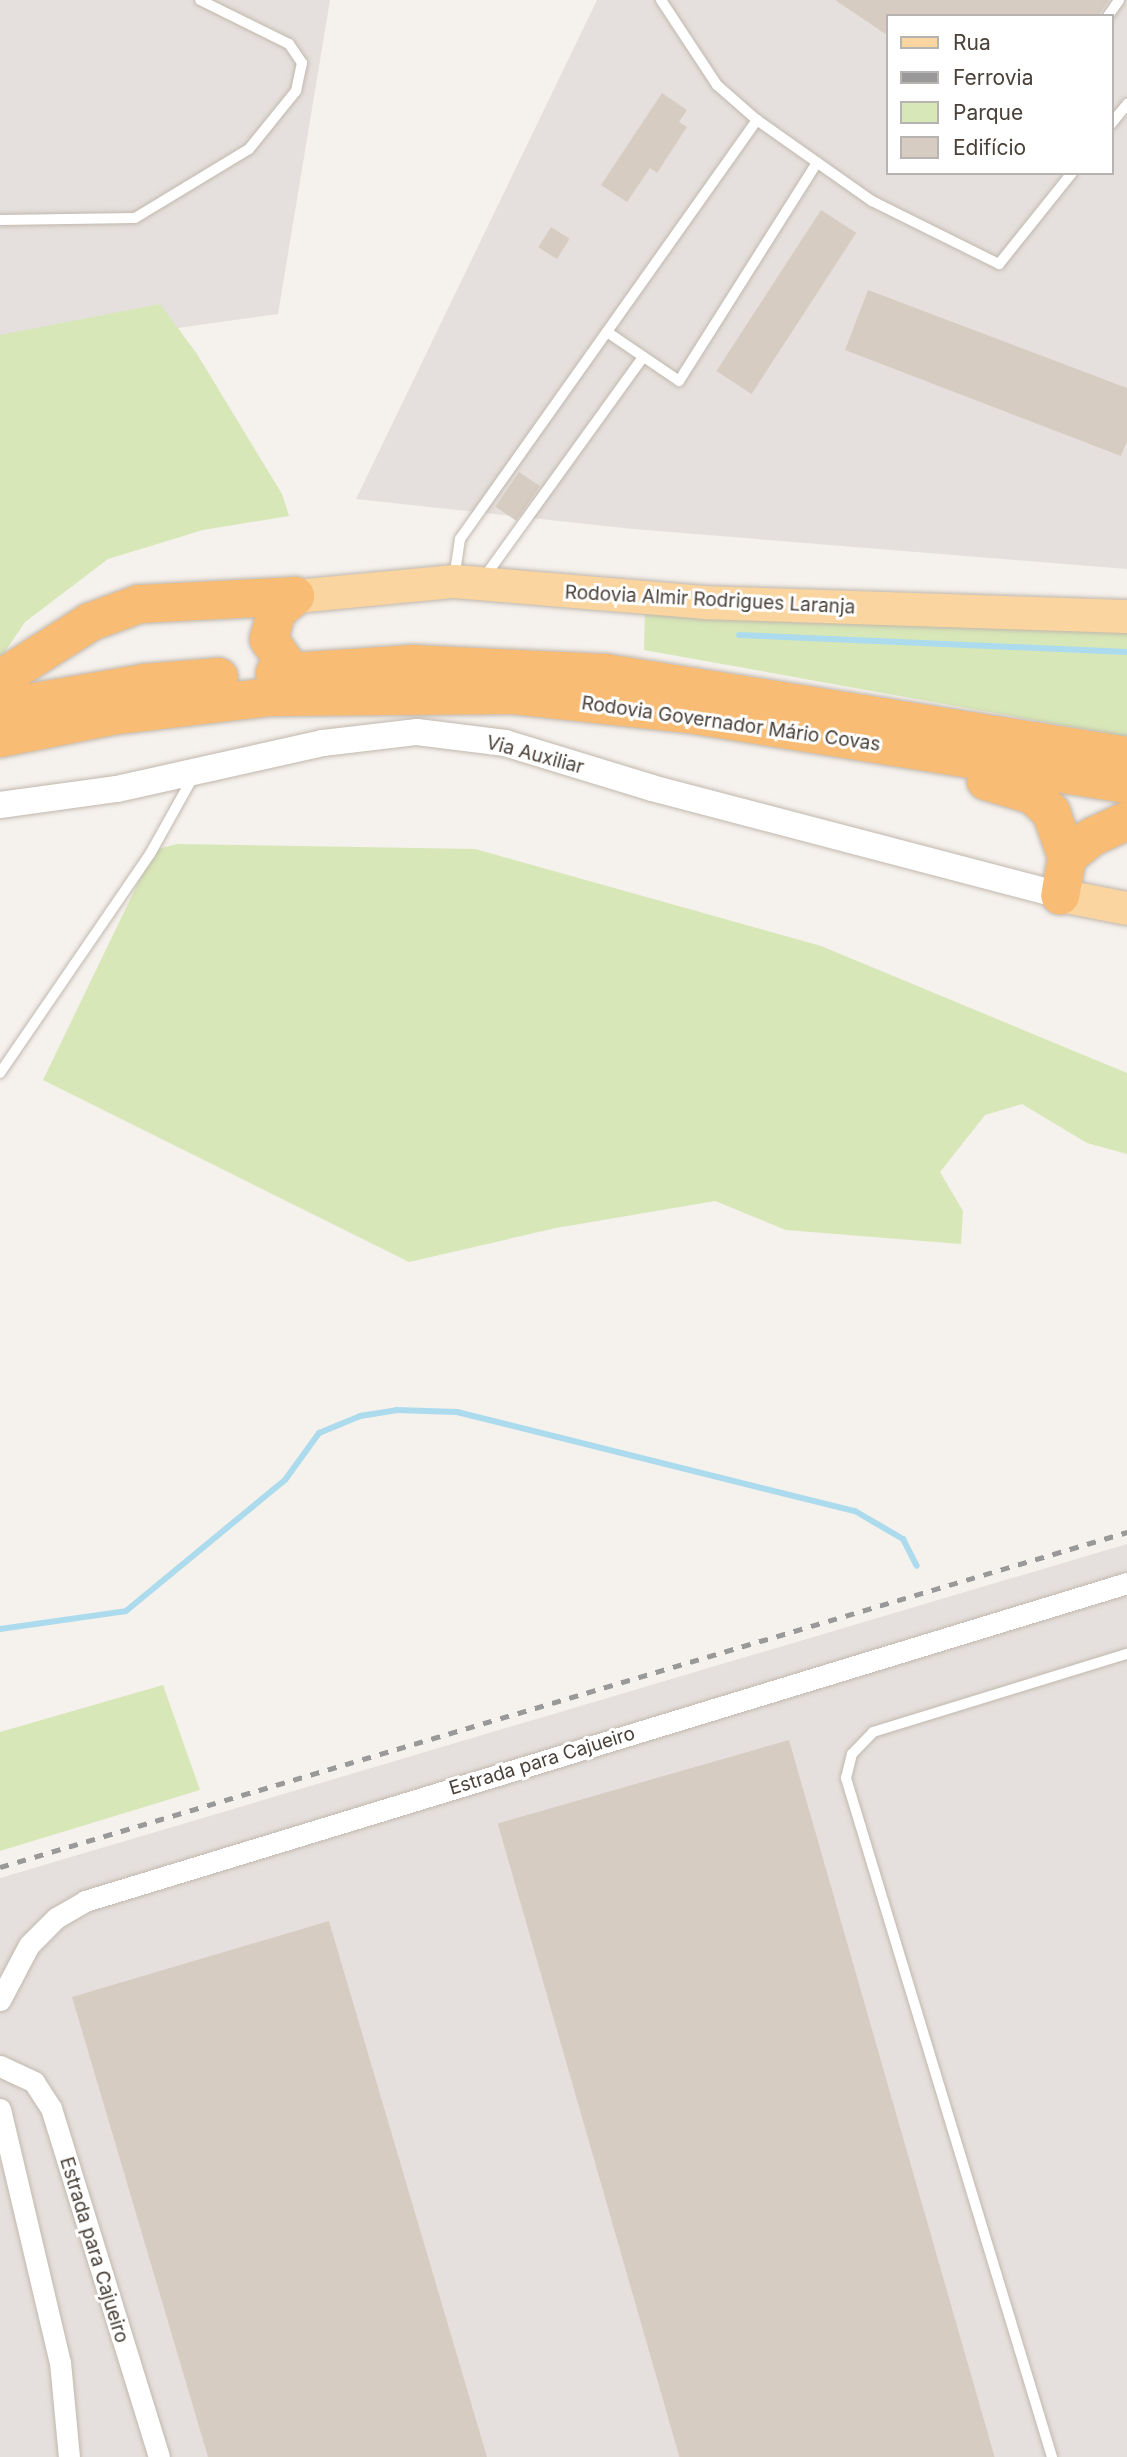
<!DOCTYPE html>
<meta charset="utf-8">
<style>
body{margin:0}
#map{position:relative;width:1127px;height:2457px;overflow:hidden;background:#f5f1ec;font-family:Inter,sans-serif}
div>[style]{position:absolute}
[style*='--x']{left:calc(var(--x)*1px);top:calc(var(--y)*1px);width:calc(var(--w)*1px);rotate:calc(var(--a)*1deg)}
.industrial>*{inset:0;background:#e5e0dd}
.green>*{inset:0;background:#d7e7b7}
.stream>*{height:6px;margin:-3px;padding:0 3px;transform-origin:3px;border-radius:3px;background:#acdbee}
.building>*{inset:0;background:#d7ccc1;transform-origin:0 0}
.roads{filter:drop-shadow(0 0 2px #c1b8ae) drop-shadow(0 0 2px #c1b8ae)}
.service>*{height:10px;margin:-5px;padding:0 5px;transform-origin:5px;border-radius:5px;background:#fff}
.minor>*{height:21px;margin:-10.5px;padding:0 10.5px;transform-origin:10.5px;border-radius:10.5px;background:#fff}
.tertiary>*{height:26px;margin:-13px;padding:0 13px;transform-origin:13px;border-radius:13px;background:#fff}
.primary>*{height:33px;margin:-16.5px;padding:0 16.5px;transform-origin:16.5px;border-radius:16.5px;background:#fad5a0}
.motorway>*{height:38px;margin:-19px;padding:0 19px;transform-origin:19px;border-radius:19px;background:#f8bc74}
.rail>*{height:5px;margin-top:-2.5px;transform-origin:0;background:repeating-linear-gradient(90deg,#999 0 9px,transparent 0 18px)}
span{translate:-50% -50%;white-space:nowrap;text-align:center;line-height:1.15;-webkit-text-stroke:6px #fff;paint-order:stroke}
.street-label{font-size:19px;color:#4a4139}
.legend{position:absolute;left:886px;top:14px;width:228px;height:161px;box-sizing:border-box;background:#fff;border:2px solid #b7b3b0;margin:0;padding:9px 12px;list-style:none;font-size:21px;color:#4a4139}
.legend li{display:flex;align-items:center;gap:14px;height:35px}
.legend b{width:35px;border:2px solid #b7b3b0}
</style>
<div id="map">
<div class="industrial">
<div style="clip-path:polygon(0 0,330px 0,278px 314px,0 353px)"></div>
<div style="clip-path:polygon(evenodd,597px 0,1127px 0,1127px 569px,633px 529px,356px 499px,597px 0,887px 16px,1111px 16px,1111px 173px,887px 173px,887px 16px)"></div>
<div style="clip-path:polygon(1127px 1544px,1127px 2457px,0 2457px,0 1878px)"></div>
</div>
<div class="green">
<div style="clip-path:polygon(160px 304px,197px 354px,282px 494px,289px 516px,203px 530px,108px 559px,25px 622px,0 659px,0 335px)"></div>
<div style="clip-path:polygon(645px 609px,1127px 629px,1127px 737px,644px 650px)"></div>
<div style="clip-path:polygon(177px 844px,475px 849px,821px 946px,1127px 1073px,1127px 1154px,1087px 1143px,1022px 1104px,985px 1115px,940px 1172px,963px 1211px,961px 1244px,786px 1230px,715px 1201px,556px 1228px,409px 1262px,43px 1080px,154px 850px)"></div>
<div style="clip-path:polygon(163px 1685px,200px 1790px,0 1851px,0 1732px)"></div>
</div>
<div class="stream">
<div style="--x:739;--y:635;--w:388;--a:2.5"></div>
<div style="--x:0;--y:1629;--w:127;--a:-8.1"></div>
<div style="--x:126;--y:1611;--w:206;--a:-39.5"></div>
<div style="--x:285;--y:1480;--w:58;--a:-54.1"></div>
<div style="--x:319;--y:1433;--w:44;--a:-22.5"></div>
<div style="--x:360;--y:1416;--w:36;--a:-9"></div>
<div style="--x:396;--y:1410;--w:61;--a:1.9"></div>
<div style="--x:457;--y:1412;--w:410;--a:14"></div>
<div style="--x:855;--y:1511;--w:56;--a:30.3"></div>
<div style="--x:903;--y:1539;--w:30;--a:63"></div>
</div>
<div class="building">
<div style="clip-path:polygon(835px 0,1109px 0,1098px 16px,887px 16px,887px 35px)"></div>
<div style="clip-path:polygon(662px 93px,687px 110px,679px 122px,687px 127px,657px 173px,650px 168px,627px 202px,601px 185px)"></div>
<div style="left:821px;top:210px;width:42px;height:192px;rotate:33deg"></div>
<div style="left:551px;top:227px;width:22px;height:24px;rotate:32deg"></div>
<div style="clip-path:polygon(868px 290px,1127px 388px,1127px 441px,1121px 456px,845px 350px)"></div>
<div style="left:519px;top:472px;width:25px;height:42px;rotate:34deg"></div>
<div style="left:789px;top:1740px;width:748px;height:303px;rotate:74deg"></div>
<div style="clip-path:polygon(329px 1921px,487px 2457px,208px 2457px,72px 1997px)"></div>
</div>
<div class="roads">
<div class="service">
<div style="--x:661;--y:0;--w:102;--a:56.6"></div>
<div style="--x:717;--y:85;--w:53;--a:41.2"></div>
<div style="--x:757;--y:120;--w:141;--a:35.2"></div>
<div style="--x:872;--y:201;--w:142;--a:26.4"></div>
<div style="--x:999;--y:264;--w:117;--a:-51.3"></div>
<div style="--x:1108;--y:16;--w:19;--a:-55"></div>
<div style="--x:1111;--y:124;--w:26;--a:-51"></div>
<div style="--x:0;--y:220;--w:135;--a:-0.8"></div>
<div style="--x:135;--y:218;--w:133;--a:-31.2"></div>
<div style="--x:249;--y:149;--w:75;--a:-51"></div>
<div style="--x:296;--y:91;--w:29;--a:-78"></div>
<div style="--x:302;--y:63;--w:23;--a:-124"></div>
<div style="--x:289;--y:44;--w:99;--a:-153.7"></div>
<div style="--x:607;--y:332;--w:87;--a:34.2"></div>
<div style="--x:679;--y:381;--w:258;--a:-57.7"></div>
<div style="--x:454;--y:579;--w:40;--a:-81.5"></div>
<div style="--x:460;--y:539;--w:514;--a:-54.67"></div>
<div style="--x:483;--y:579;--w:274;--a:-54.2"></div>
<div style="--x:0;--y:1073;--w:265;--a:-55.6"></div>
<div style="--x:150;--y:854;--w:88;--a:-60.8"></div>
<div style="--x:1052;--y:2457;--w:710;--a:-106.88"></div>
<div style="--x:846;--y:1778;--w:25;--a:-76"></div>
<div style="--x:852;--y:1754;--w:30;--a:-46"></div>
<div style="--x:873;--y:1732;--w:266;--a:-17.1"></div>
</div>
<div class="minor">
<div style="--x:0;--y:2000;--w:62;--a:-62.2"></div>
<div style="--x:29;--y:1945;--w:38;--a:-45"></div>
<div style="--x:56;--y:1918;--w:34;--a:-30"></div>
<div style="--x:85;--y:1901;--w:1089;--a:-16.97"></div>
<div style="--x:0;--y:2066;--w:38;--a:25"></div>
<div style="--x:34;--y:2082;--w:31;--a:57"></div>
<div style="--x:51;--y:2108;--w:365;--a:72.8"></div>
<div style="--x:0;--y:2109;--w:260;--a:76.7"></div>
<div style="--x:60;--y:2362;--w:95;--a:84.6"></div>
</div>
<div class="tertiary">
<div style="--x:0;--y:805;--w:118;--a:-7.8"></div>
<div style="--x:117;--y:789;--w:211;--a:-12.6"></div>
<div style="--x:323;--y:743;--w:95;--a:-6.7"></div>
<div style="--x:417;--y:732;--w:89;--a:7.1"></div>
<div style="--x:505;--y:743;--w:154;--a:17"></div>
<div style="--x:652;--y:788;--w:422;--a:14.7"></div>
</div>
<div class="primary">
<div style="--x:295;--y:596;--w:160;--a:-5.4"></div>
<div style="--x:454;--y:581;--w:250;--a:4.8"></div>
<div style="--x:703;--y:602;--w:424;--a:1.9"></div>
<div style="--x:1060;--y:895;--w:68;--a:11"></div>
</div>
<div class="motorway">
<div style="--x:291;--y:671;--w:39;--a:-125"></div>
<div style="--x:269;--y:639;--w:28;--a:-75"></div>
<div style="--x:276;--y:612;--w:25;--a:-40"></div>
<div style="--x:275;--y:673;--w:139;--a:-3.7"></div>
<div style="--x:414;--y:664;--w:191;--a:2.7"></div>
<div style="--x:605;--y:673;--w:529;--a:9.03"></div>
<div style="--x:0;--y:679;--w:107;--a:-32.3"></div>
<div style="--x:90;--y:622;--w:52;--a:-20.2"></div>
<div style="--x:139;--y:604;--w:156;--a:-2.9"></div>
<div style="--x:0;--y:708;--w:146;--a:-9.8"></div>
<div style="--x:144;--y:683;--w:75;--a:-4.6"></div>
<div style="--x:0;--y:738;--w:113;--a:-11.2"></div>
<div style="--x:111;--y:716;--w:161;--a:-6.8"></div>
<div style="--x:271;--y:697;--w:243;--a:-0.5"></div>
<div style="--x:514;--y:695;--w:176;--a:6.2"></div>
<div style="--x:689;--y:714;--w:444;--a:9.1"></div>
<div style="--x:986;--y:781;--w:49;--a:16.6"></div>
<div style="--x:1033;--y:795;--w:25;--a:43"></div>
<div style="--x:1051;--y:812;--w:48;--a:70.4"></div>
<div style="--x:1067;--y:857;--w:39;--a:100"></div>
<div style="--x:1067;--y:857;--w:32;--a:-39"></div>
<div style="--x:1092;--y:837;--w:38;--a:-25"></div>
</div>
</div>
<div class="rail">
<div style="--x:0;--y:1867;--w:1176;--a:-16.55"></div>
</div>
<div class="street-label">
<span style="left:710px;top:600px;rotate:3deg">Rodovia Almir Rodrigues Laranja</span>
<span style="left:731px;top:724px;rotate:8deg">Rodovia Governador Mário Covas</span>
<span style="left:535px;top:755px;rotate:15deg">Via Auxiliar</span>
<span style="left:542px;top:1761px;rotate:-17deg">Estrada para Cajueiro</span>
<span style="left:94px;top:2250px;rotate:73deg">Estrada para Cajueiro</span>
</div>
<ul class="legend">
<li><b style="height:9px;background:#fad5a0"></b>Rua</li>
<li><b style="height:9px;background:#999"></b>Ferrovia</li>
<li><b style="height:19px;background:#d7e7b7"></b>Parque</li>
<li><b style="height:19px;background:#d7ccc1"></b>Edifício</li>
</ul>
</div>
